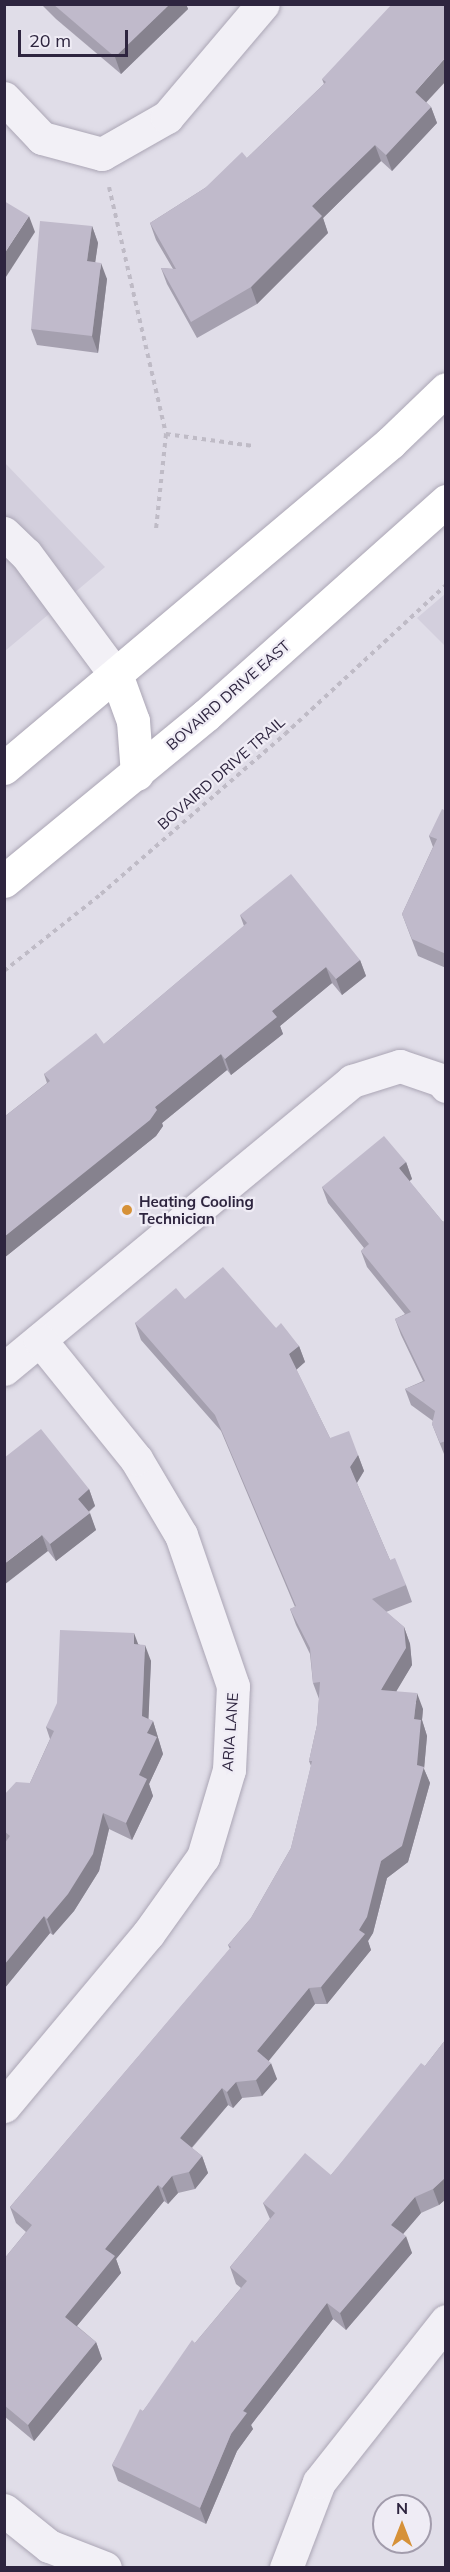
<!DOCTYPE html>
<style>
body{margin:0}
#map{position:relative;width:450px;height:2572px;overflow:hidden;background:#e0dde8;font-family:Mulish,sans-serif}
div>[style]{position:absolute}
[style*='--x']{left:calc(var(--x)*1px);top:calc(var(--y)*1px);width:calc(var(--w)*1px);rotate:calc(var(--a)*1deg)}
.built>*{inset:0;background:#d3cfdd}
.path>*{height:4px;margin-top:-2px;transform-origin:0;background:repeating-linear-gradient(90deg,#bfbbc6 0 4.5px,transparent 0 9px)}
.roads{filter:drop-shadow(0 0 2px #aba6b5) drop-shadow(0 0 2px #aba6b5)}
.minor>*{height:33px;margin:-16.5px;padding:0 16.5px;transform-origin:16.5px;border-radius:16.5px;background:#f2f0f6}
.major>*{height:33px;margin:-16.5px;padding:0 16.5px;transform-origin:16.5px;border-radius:16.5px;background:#fff}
.wall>*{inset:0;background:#a5a0af}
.shaded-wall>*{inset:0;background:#86828e}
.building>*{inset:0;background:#c0bacb}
.dots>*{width:16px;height:16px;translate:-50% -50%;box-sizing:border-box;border:3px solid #efecf5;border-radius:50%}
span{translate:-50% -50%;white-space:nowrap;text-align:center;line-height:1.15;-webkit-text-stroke:4.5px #efecf5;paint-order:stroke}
.street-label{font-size:15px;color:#2e253f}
.poi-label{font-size:15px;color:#2e253f;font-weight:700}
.left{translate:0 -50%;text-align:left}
.frame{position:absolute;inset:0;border:6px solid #2e253f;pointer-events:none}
.north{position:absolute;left:372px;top:2494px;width:60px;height:60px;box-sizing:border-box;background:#efecf5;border:2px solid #a29cac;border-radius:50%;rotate:0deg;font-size:16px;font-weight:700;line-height:24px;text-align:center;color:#2e253f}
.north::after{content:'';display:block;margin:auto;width:21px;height:27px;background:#d69138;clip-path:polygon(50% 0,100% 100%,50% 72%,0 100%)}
.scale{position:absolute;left:18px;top:30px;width:110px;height:27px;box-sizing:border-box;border:3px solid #2e253f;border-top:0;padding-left:8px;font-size:18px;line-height:21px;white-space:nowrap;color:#2e253f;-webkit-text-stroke:4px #efecf5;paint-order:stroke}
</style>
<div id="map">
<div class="built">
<div style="clip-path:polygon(4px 462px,105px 567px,5px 651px,4px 651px)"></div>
<div style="clip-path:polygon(445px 594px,445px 646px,417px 618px)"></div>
</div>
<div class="path">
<div style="--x:109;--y:187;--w:253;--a:77"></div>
<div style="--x:166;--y:434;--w:96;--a:96"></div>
<div style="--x:166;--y:434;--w:88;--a:7.9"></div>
<div style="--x:4;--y:971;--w:124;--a:-38.4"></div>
<div style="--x:101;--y:894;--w:244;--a:-41"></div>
<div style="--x:285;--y:734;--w:219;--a:-42.8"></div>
</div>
<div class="roads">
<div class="minor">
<div style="--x:4;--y:98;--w:55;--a:46.5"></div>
<div style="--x:42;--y:138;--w:62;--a:14.9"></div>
<div style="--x:102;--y:154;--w:75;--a:-29.6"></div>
<div style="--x:167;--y:117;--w:148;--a:-49.7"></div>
<div style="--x:4;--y:533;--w:30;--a:44"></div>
<div style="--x:26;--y:554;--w:153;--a:53.5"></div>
<div style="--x:4;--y:1369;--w:452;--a:-39.6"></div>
<div style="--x:352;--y:1081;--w:50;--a:-17.4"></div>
<div style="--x:400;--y:1066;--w:43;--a:18.9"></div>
<div style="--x:441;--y:1080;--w:8;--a:50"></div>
<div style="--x:4;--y:2106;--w:224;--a:-50.1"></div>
<div style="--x:148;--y:1934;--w:95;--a:-54.5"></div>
<div style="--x:203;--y:1857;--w:91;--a:-73.4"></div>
<div style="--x:229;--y:1770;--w:84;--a:-87.3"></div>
<div style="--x:233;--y:1686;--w:160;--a:-109"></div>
<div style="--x:181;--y:1535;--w:88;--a:-120.6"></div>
<div style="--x:136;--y:1459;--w:153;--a:-128.9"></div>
<div style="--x:4;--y:2510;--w:58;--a:38.7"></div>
<div style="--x:49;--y:2546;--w:60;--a:21.4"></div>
<div style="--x:286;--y:2568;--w:92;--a:-69"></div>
<div style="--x:319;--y:2482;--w:205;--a:-51.7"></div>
</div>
<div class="major">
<div style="--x:117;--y:677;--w:47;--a:70"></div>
<div style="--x:133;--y:721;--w:53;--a:85.7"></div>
<div style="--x:4;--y:768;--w:506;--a:-40.11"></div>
<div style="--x:391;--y:442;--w:76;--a:-43.9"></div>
<div style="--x:4;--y:881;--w:261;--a:-39.4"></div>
<div style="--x:206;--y:715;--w:322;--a:-41.7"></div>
</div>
</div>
<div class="wall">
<div style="clip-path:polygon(41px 4px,186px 4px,188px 9px,121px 74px,56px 19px)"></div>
<div style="clip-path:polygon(322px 79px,426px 102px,431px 107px,437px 123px,392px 171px,381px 161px,323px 218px,328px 233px,257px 304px,197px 338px,167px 284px,161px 268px,173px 269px,156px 240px,150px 223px,205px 188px,247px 158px,324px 84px)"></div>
<div style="clip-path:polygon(92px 226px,98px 243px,95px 262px,107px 279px,98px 353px,37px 345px,31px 329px)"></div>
<div style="clip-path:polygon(446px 811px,446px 968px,418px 956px,402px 914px,433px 847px,429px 836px)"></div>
<div style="clip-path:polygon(240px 915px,360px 960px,366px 976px,342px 995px,332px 983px,280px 1026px,283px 1034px,231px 1075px,227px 1070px,162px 1123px,163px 1126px,156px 1136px,4px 1258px,4px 1117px,47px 1083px,44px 1074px,104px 1044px,244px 926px)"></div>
<div style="clip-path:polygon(406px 1162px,412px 1179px,409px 1181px,443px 1222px,446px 1220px,446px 1459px,432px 1424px,433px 1421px,411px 1405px,405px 1389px,423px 1381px,401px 1335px,395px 1319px,405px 1314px,367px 1267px,361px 1251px,364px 1248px,328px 1203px,322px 1187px)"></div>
<div style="clip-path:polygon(185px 1299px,276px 1328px,299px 1346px,305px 1362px,296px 1369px,330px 1438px,358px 1455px,364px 1471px,357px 1483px,390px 1560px,406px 1585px,412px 1602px,386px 1612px,404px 1627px,410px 1644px,412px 1665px,396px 1691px,423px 1709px,422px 1720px,427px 1736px,424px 1769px,430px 1783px,408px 1862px,387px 1878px,373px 1933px,368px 1941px,371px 1950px,327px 2004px,315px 2004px,268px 2061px,277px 2079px,262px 2096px,242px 2098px,233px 2108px,228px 2105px,192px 2148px,202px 2156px,208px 2173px,195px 2189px,178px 2193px,168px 2204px,164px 2201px,116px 2259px,121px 2273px,77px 2326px,96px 2342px,102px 2359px,34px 2441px,4px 2416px,4px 2259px,26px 2232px,16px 2223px,10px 2207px,230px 1949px,228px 1945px,251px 1918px,291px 1848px,311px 1766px,309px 1761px,317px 1725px,319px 1699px,313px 1683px,310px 1654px,296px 1625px,290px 1609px,295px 1607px,221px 1431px,141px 1340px,135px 1323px)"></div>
<div style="clip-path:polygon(4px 1458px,89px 1489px,95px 1506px,89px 1512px,96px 1530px,56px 1561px,48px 1551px)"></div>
<div style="clip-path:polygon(139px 1644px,151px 1661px,148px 1719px,153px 1721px,163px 1754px,149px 1784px,153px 1796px,132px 1840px,109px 1829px,99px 1871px,74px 1911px,53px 1935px,50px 1933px,4px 1989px,4px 1795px,30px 1783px,50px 1739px,46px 1727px)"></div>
<div style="clip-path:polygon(446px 2039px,446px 2199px,439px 2205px,421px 2213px,403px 2234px,412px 2253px,346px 2330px,333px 2319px,251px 2425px,253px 2429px,237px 2451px,206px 2524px,118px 2481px,112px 2465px,143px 2411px,195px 2343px,241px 2288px,236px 2284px,230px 2267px,270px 2219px,263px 2203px,331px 2175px,425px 2066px)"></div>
</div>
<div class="shaded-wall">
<div style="clip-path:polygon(170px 4px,186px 4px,188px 9px,121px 74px,115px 57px)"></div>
<div style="clip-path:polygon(446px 57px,446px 81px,421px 108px,415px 92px)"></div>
<div style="clip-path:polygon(431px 107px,437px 123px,392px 171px,386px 155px)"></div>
<div style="clip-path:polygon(375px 145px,381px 161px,323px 218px,328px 233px,257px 304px,251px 287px,312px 206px)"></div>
<div style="clip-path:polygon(29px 216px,35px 232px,4px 280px,4px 254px)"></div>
<div style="clip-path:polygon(92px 226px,98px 243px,93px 278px,87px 261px)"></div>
<div style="clip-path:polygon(101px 263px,107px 279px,98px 353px,92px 336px)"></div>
<div style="clip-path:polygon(360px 960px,366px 976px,342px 995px,336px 979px)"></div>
<div style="clip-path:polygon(326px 967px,332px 983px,280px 1026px,283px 1034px,231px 1075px,225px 1059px,272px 1011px)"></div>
<div style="clip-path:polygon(221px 1054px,227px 1070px,162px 1123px,163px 1126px,156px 1136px,4px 1258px,4px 1237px,155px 1107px)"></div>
<div style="clip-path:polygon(406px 1162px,412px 1179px,405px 1185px,399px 1168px)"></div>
<div style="clip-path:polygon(299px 1346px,305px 1362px,295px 1371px,289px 1354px)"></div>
<div style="clip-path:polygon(358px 1455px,364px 1471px,356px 1484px,350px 1467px)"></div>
<div style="clip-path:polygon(89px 1489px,95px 1506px,84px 1515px,78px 1499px)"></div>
<div style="clip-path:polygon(90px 1513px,96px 1530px,56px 1561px,50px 1544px)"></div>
<div style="clip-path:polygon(42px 1535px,48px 1551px,4px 1585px,4px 1564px)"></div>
<div style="clip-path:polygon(404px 1627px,410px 1644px,412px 1665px,387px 1707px,381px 1690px)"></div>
<div style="clip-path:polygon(134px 1633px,140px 1649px,134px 1644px)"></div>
<div style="clip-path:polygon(145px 1645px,151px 1661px,148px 1731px,153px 1721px,163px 1754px,149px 1784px,153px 1796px,132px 1840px,126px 1823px,139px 1775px)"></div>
<div style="clip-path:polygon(417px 1693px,423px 1709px,422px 1720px,427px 1736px,424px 1769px,430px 1783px,408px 1862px,387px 1878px,373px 1933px,368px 1941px,371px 1950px,327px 2004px,321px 1987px,359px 1930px,381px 1861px,417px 1765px,414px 1719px)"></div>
<div style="clip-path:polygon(103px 1813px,109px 1829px,99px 1871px,74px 1911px,53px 1935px,47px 1919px)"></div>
<div style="clip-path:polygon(44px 1916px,50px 1933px,4px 1989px,4px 1965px)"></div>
<div style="clip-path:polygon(309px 1988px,315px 2004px,263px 2068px,257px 2051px)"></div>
<div style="clip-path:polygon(271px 2063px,277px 2079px,262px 2096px,256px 2080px)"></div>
<div style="clip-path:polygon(236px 2082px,242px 2098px,233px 2108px,227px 2092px)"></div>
<div style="clip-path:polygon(222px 2088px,228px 2105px,186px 2154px,180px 2138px)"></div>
<div style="clip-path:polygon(202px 2156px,208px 2173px,195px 2189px,189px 2172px)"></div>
<div style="clip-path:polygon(172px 2176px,178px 2193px,168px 2204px,162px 2188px)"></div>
<div style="clip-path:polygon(446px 2177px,446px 2199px,439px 2205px,433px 2189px)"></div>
<div style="clip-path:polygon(158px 2185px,164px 2201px,116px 2259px,121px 2273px,71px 2333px,65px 2317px,105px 2249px)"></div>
<div style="clip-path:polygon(415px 2197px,421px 2213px,397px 2241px,391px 2225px)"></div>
<div style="clip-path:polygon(406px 2236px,412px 2253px,346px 2330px,340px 2313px)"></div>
<div style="clip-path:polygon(327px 2303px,333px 2319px,251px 2425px,253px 2429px,237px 2451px,206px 2524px,200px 2508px,231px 2434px,243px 2411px)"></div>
<div style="clip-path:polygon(96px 2342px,102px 2359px,34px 2441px,28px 2425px)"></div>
</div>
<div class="building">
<div style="clip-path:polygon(53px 4px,170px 4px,115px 57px)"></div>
<div style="clip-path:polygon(392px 4px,446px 4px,446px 57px,415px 92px,431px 107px,386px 155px,375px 145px,312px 206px,322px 216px,251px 287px,191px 322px,161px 268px,176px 269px,150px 223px,205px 188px,242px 152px,247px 158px,326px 82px,322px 79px)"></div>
<div style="clip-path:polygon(4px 201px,29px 216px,4px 254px)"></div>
<div style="clip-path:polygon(40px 221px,92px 226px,87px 261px,101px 263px,92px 336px,31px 329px)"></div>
<div style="clip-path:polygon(442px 809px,446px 811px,446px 954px,412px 939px,402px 914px,437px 839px,429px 836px)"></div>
<div style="clip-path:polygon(291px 874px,360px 960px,336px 979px,326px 967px,272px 1011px,277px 1017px,225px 1059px,221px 1054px,155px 1107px,157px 1110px,150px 1120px,4px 1237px,4px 1117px,50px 1081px,44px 1074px,96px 1033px,104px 1044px,247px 923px,240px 915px)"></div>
<div style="clip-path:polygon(384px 1136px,406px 1162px,399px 1168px,443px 1222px,446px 1220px,446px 1441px,440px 1443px,432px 1424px,435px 1411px,405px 1389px,425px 1381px,395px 1319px,411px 1312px,361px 1251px,369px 1244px,322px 1187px)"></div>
<div style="clip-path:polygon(223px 1267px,276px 1328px,281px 1323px,299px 1346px,289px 1354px,330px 1438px,349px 1431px,358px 1455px,350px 1467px,390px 1560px,395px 1558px,406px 1585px,372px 1599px,404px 1627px,406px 1648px,381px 1690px,417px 1693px,414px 1719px,421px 1720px,417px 1765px,424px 1767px,402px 1846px,381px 1861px,367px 1917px,359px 1930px,365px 1934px,321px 1987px,309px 1988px,257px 2051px,271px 2063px,256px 2080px,236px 2082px,227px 2092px,222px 2088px,180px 2138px,202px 2156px,189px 2172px,172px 2176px,162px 2188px,158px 2185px,105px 2249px,115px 2256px,65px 2317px,96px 2342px,28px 2425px,4px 2405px,4px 2259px,32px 2225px,10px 2207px,231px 1947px,228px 1945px,251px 1918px,291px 1848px,312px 1761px,309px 1761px,317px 1725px,320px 1682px,313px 1683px,310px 1648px,290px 1609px,296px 1606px,215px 1415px,135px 1323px,176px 1288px,185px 1299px)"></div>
<div style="clip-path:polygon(41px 1429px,89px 1489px,78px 1499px,90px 1513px,50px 1544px,42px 1535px,4px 1564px,4px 1458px)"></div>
<div style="clip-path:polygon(60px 1630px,134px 1633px,134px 1644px,145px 1645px,142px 1716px,153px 1721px,147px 1733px,157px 1737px,139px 1775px,147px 1779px,126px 1823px,103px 1813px,93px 1854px,68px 1894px,47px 1919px,44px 1916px,4px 1965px,4px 1844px,10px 1836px,4px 1831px,4px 1795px,16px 1782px,30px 1783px,54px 1731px,46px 1727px,57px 1703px)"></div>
<div style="clip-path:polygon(446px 2039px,446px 2177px,433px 2189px,415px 2197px,391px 2225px,406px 2236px,340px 2313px,327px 2303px,243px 2411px,247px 2413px,231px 2434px,200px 2508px,112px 2465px,140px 2409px,143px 2411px,192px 2340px,195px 2343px,247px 2281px,230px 2267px,275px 2213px,263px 2203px,305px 2153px,331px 2175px,421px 2063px,425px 2066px)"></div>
</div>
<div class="dots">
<div style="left:127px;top:1210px;background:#d69138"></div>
</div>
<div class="street-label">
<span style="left:228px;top:695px;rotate:-41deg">BOVAIRD DRIVE EAST</span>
<span style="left:221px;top:773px;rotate:-41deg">BOVAIRD DRIVE TRAIL</span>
<span style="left:230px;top:1732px;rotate:-86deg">ARIA LANE</span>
</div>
<div class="poi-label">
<span class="left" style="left:139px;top:1210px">Heating Cooling<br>Technician</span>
</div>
<div class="frame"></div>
<div class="north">N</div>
<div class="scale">20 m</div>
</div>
